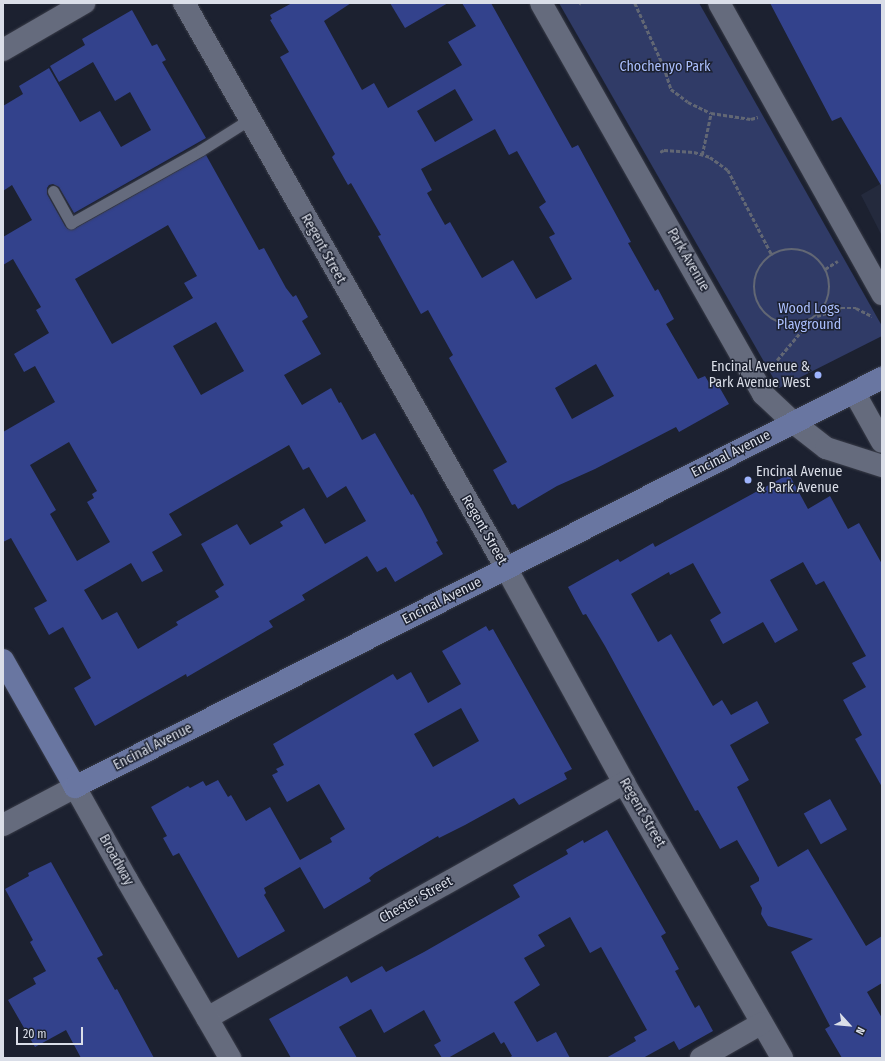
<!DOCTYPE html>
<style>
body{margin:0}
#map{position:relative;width:885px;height:1061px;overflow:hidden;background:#1c2130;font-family:"Fira Sans Condensed",sans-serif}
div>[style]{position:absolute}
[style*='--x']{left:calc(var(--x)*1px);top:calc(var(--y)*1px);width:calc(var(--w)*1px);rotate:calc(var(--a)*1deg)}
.built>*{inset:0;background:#242a3d}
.green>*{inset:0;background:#303b67}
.building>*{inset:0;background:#33428c;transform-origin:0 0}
.path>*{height:2.5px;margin-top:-1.25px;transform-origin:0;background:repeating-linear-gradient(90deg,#626774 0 4px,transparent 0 6px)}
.path>.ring{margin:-1.25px;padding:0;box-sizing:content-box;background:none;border:2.5px solid #626774;border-radius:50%}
.roads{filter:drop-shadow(0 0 1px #3a3d49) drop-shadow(0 0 1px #3a3d49)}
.service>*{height:11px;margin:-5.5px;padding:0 5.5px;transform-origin:5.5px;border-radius:5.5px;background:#656b7d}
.minor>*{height:22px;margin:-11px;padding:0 11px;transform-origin:11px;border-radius:11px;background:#656b7d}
.tertiary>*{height:22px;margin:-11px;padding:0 11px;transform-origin:11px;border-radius:11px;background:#656b7d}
.secondary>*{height:22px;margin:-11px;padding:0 11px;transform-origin:11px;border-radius:11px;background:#656b7d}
.primary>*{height:22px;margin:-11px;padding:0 11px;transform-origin:11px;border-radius:11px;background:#6976a1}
.dots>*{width:11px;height:11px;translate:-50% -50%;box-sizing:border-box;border:2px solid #1c2130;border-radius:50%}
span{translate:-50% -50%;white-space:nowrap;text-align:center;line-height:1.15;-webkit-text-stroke:3px #1c2130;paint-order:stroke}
.park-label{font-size:14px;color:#abbffd}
.street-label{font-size:14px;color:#dadee8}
.poi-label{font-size:14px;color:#dadee8}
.right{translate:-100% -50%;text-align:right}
.left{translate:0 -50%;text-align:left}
.frame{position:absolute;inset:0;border:4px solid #dadee8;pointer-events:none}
.north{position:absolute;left:829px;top:1005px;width:40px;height:40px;-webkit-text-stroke:3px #1c2130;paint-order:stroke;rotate:117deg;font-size:11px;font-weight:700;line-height:16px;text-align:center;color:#dadee8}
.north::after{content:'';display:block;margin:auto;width:14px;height:18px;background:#dadee8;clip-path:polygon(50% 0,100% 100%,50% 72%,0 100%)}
.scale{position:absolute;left:16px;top:1027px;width:67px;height:18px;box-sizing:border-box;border:2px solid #dadee8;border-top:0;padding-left:5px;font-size:12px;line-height:14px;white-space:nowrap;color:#dadee8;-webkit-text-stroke:3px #1c2130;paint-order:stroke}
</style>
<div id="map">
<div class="built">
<div style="clip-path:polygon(882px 183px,882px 236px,861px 195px)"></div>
</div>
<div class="green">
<div style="clip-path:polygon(559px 3px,699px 3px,882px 326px,882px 336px,779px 388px)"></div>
</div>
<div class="building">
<div style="clip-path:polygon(evenodd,292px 3px,351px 3px,324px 21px,362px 90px,374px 83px,388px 108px,462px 65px,448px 42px,476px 26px,462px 3px,491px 3px,572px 148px,578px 145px,631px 242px,628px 243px,655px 291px,658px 289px,674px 319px,666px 324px,698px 379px,705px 376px,711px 386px,717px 383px,729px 404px,679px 432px,676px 427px,595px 469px,557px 486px,518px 509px,515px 504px,512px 505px,493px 470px,507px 462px,449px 358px,453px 355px,428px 310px,421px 314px,378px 236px,381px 235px,351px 183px,348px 185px,332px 157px,335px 154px,280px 57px,289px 52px,270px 20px,272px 19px,270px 15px,292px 3px,455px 89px,473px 120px,435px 142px,417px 111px,455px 89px,292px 3px,495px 129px,509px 155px,517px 151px,546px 202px,539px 207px,555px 234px,549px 237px,572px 279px,536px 299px,513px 260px,482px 278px,450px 222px,445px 225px,427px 193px,432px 190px,421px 169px,495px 129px,292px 3px,596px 364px,614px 396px,572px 419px,555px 388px,596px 364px)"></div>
<div style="clip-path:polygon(390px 3px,448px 3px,405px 28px)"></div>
<div style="clip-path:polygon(770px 3px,882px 3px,882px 187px,841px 117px,832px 121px)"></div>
<div style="clip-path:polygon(evenodd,132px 10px,152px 46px,157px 44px,166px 60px,162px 62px,206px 138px,74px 213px,59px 187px,53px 184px,49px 185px,47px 188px,47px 194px,65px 226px,68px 229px,74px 229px,206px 155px,259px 250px,264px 248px,286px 288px,293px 297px,296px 295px,308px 317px,302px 321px,321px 354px,284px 375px,302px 405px,331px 388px,339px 403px,341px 402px,362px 440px,375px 433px,411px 495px,413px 494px,422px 510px,438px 541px,436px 542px,443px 554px,395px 582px,386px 567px,377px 572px,367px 556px,302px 595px,305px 600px,269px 621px,273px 627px,187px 677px,186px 674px,95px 726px,74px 688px,91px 678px,63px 627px,49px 635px,34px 608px,47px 601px,11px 538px,3px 542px,3px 432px,55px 402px,35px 366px,24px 372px,14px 354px,49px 333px,36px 310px,41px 307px,13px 259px,3px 265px,3px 237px,32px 220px,12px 185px,3px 191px,3px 106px,23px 94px,19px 86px,49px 68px,80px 122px,100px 111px,121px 147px,151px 130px,130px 92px,115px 101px,93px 62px,59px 82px,50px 66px,85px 45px,82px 39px,132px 10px,168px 225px,197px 276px,184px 283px,193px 298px,112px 344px,75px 279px,168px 225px,132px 10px,216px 322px,244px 371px,201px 395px,173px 346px,216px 322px,132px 10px,69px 442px,97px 491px,92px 494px,94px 498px,87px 502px,110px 542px,77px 561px,50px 514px,56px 510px,30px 465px,69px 442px,132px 10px,289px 445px,303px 470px,309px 467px,327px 498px,346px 486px,366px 521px,325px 544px,304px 508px,280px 522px,283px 526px,250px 545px,237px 524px,201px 544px,224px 585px,215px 591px,219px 597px,176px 622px,178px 625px,138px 649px,117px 612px,102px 620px,84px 590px,131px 563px,142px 582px,163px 571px,152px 552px,182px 535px,169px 514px,289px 445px)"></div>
<div style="clip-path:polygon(789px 474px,808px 509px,830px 496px,848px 529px,859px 523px,882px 564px,882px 787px,855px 739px,862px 735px,843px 700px,866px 687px,852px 663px,866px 656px,824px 581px,816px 585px,803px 562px,770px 580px,798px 630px,775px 643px,763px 622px,723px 644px,710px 620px,721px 613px,693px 563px,670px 575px,669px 572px,631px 594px,658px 642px,671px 634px,713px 706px,722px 700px,731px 715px,757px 701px,769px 723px,730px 745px,749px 780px,737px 787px,778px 867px,808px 849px,866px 946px,882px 936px,882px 983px,867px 992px,882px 1018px,882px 1058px,842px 1058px,825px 1029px,830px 1026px,791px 952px,813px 939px,768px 926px,761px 914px,762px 908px,750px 886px,759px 881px,759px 878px,737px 840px,720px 849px,698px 810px,695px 811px,605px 646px,586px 614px,583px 615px,568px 587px,618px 559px,620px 562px,653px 543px,655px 547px)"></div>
<div style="clip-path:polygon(evenodd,486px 626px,489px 631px,493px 629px,572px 769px,564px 773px,567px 779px,519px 805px,514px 798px,465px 825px,439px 838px,438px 836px,375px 873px,369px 878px,371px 881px,324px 909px,300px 867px,264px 888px,266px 893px,264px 895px,285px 931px,238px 958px,179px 853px,173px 856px,163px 838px,167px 836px,151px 807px,188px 786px,190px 788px,203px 781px,206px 786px,218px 780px,228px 797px,231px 795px,246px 821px,270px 807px,300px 860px,332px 842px,330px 838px,345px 829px,319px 784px,287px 802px,272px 775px,278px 772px,276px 769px,284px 765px,273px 744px,393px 674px,397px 680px,411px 672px,428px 703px,461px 684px,442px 651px,486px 626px,461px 708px,479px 741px,433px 767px,414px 734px,461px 708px)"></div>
<div style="left:830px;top:799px;width:35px;height:30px;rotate:61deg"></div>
<div style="clip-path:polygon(607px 830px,666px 933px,661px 936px,679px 969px,675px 971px,695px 1008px,699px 1005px,713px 1031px,679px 1050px,674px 1041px,643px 1058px,606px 1058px,636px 1041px,634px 1037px,647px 1030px,601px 947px,590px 953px,570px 917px,538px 935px,545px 946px,524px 958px,540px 985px,514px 1002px,537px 1042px,556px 1032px,570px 1058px,509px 1058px,512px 1056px,504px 1042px,501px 1044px,494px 1032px,448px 1058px,442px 1058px,434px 1045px,441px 1041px,424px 1010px,384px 1033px,371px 1009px,339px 1027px,357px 1058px,291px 1058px,269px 1019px,347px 976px,351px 983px,382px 966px,386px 972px,424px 952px,520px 897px,513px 885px,568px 854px,566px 850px,583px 840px,584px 843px)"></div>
<div style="clip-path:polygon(51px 862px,103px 955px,97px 958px,115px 990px,117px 989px,154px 1058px,81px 1058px,66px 1030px,35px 1047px,8px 1000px,36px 984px,33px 978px,46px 971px,30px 942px,33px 940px,5px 889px,29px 876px,28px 873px)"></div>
</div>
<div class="path">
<div style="--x:635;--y:3;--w:70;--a:65.6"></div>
<div style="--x:664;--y:67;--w:23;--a:72"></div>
<div style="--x:671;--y:89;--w:21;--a:37"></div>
<div style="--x:688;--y:102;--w:25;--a:26"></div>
<div style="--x:711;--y:113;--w:40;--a:8.5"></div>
<div style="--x:751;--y:119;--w:7;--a:-16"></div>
<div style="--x:579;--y:4;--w:1;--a:-45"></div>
<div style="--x:660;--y:152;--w:4;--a:-27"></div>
<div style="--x:664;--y:150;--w:30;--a:4"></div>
<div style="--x:694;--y:152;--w:17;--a:17"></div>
<div style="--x:710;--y:157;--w:22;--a:36"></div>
<div style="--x:728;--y:170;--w:96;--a:62.6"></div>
<div style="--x:702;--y:155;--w:43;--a:-77.9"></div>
<div class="ring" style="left:754px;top:249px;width:73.5px;height:73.5px"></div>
<div style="--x:825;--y:269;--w:15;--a:-32"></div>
<div style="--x:817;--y:316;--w:25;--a:-18"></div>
<div style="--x:841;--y:308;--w:15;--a:0"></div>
<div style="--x:856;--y:308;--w:18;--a:27"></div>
<div style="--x:777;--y:360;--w:51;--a:-49.8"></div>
</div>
<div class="roads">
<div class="service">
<div style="--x:53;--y:191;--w:37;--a:61"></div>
<div style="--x:71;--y:223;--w:149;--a:-29.3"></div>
<div style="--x:201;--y:150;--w:58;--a:-32.3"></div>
</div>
<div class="minor">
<div style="--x:184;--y:3;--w:650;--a:60.32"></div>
<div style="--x:506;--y:568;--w:245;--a:61.2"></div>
<div style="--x:624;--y:783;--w:317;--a:60.1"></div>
<div style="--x:541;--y:3;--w:450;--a:60.4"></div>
<div style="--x:763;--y:394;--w:42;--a:43.1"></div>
<div style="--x:794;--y:423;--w:41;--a:38"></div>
<div style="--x:826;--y:448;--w:59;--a:17.8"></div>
<div style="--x:719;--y:3;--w:334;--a:60.7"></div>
<div style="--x:3;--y:50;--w:94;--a:-30.1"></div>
<div style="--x:854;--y:392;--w:57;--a:60.8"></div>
<div style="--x:207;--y:1018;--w:479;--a:-29.4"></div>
<div style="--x:701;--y:1058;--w:70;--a:-29.8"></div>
</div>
<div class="tertiary">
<div style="--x:75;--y:787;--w:107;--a:60.8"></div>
<div style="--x:127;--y:880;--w:206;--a:59.9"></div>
</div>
<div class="secondary">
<div style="--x:3;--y:825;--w:81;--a:-27.8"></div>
</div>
<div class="primary">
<div style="--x:3;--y:660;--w:146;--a:60.4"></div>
<div style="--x:75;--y:787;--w:905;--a:-26.88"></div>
</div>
</div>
<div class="dots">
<div style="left:818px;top:375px;background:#9eb4fd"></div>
<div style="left:748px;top:480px;background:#9eb4fd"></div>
</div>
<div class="park-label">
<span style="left:665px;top:67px">Chochenyo Park</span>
<span style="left:809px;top:317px">Wood Logs<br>Playground</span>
</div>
<div class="street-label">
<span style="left:323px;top:249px;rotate:61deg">Regent Street</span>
<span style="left:688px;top:260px;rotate:60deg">Park Avenue</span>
<span style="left:731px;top:454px;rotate:-27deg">Encinal Avenue</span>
<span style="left:484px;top:530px;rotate:60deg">Regent Street</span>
<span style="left:442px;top:601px;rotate:-27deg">Encinal Avenue</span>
<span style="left:153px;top:747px;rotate:-27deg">Encinal Avenue</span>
<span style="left:642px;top:813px;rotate:60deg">Regent Street</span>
<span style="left:116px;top:860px;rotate:61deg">Broadway</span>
<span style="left:416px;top:900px;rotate:-29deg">Chester Street</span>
</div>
<div class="poi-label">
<span class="right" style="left:810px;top:375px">Encinal Avenue &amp;<br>Park Avenue West</span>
<span class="left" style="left:756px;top:480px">Encinal Avenue<br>&amp; Park Avenue</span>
</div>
<div class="frame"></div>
<div class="north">N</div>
<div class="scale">20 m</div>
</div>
